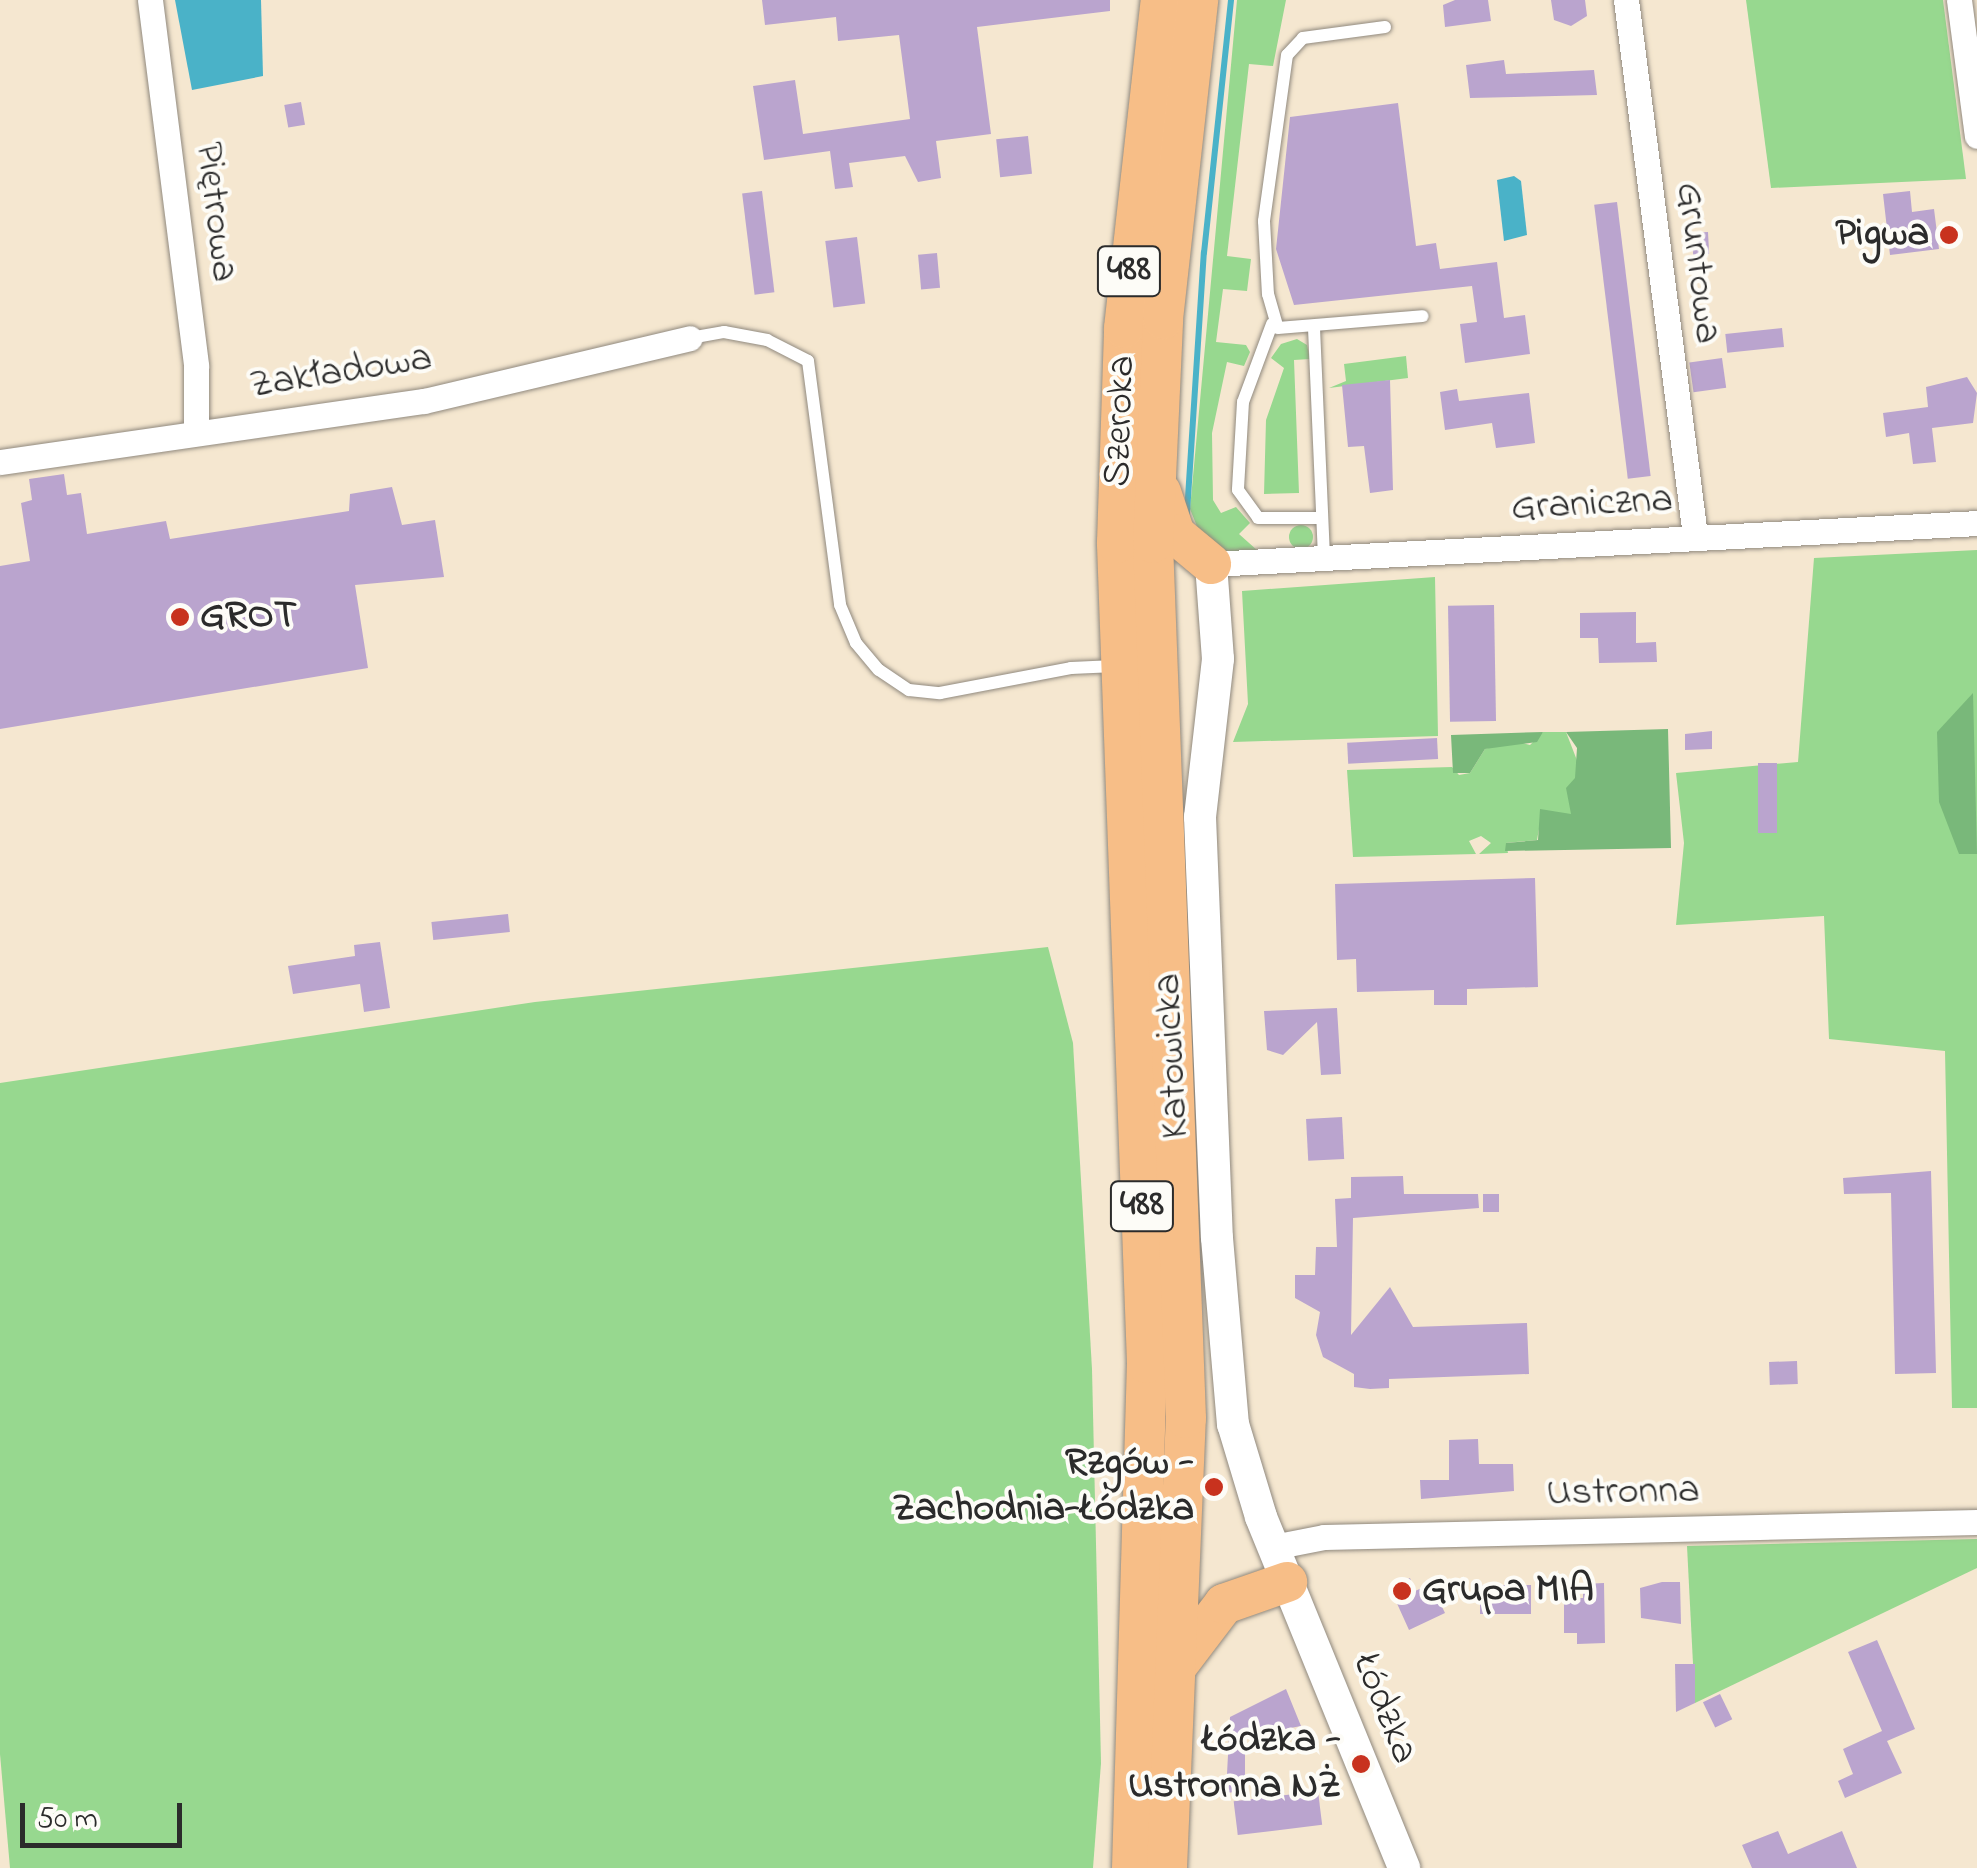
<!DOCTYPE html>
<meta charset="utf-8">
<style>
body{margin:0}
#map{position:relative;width:1977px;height:1868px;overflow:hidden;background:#f5e7d0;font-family:"Indie Flower",sans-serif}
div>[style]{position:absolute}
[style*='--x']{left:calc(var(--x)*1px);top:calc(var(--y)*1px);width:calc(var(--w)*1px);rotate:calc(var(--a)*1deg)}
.green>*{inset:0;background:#97d88f}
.round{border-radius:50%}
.forest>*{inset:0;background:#79b87a}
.water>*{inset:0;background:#4ab2c8}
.stream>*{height:6px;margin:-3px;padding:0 3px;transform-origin:3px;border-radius:3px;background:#4ab2c8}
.building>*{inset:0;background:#baa4ce;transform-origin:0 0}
.roads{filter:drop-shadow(0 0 2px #90897e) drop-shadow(0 0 2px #90897e)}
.service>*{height:12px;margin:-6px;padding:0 6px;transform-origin:6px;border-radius:6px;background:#fff}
.minor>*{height:25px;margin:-12.5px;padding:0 12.5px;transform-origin:12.5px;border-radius:12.5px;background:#fff}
.tertiary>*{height:32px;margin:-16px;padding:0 16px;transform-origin:16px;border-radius:16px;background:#fff}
.primary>*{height:40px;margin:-20px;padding:0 20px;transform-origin:20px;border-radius:20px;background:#f7be87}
.dots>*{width:28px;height:28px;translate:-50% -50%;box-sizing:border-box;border:5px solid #fdfcf7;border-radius:50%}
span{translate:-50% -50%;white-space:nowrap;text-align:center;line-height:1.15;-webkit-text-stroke:8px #fdfcf7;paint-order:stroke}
.shield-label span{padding:2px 8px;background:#fdfcf7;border:2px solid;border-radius:8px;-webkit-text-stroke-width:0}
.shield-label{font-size:38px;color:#2b2b2b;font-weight:700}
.street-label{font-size:40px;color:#2b2b2b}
.poi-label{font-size:40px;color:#2b2b2b;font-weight:700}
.right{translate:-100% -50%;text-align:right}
.left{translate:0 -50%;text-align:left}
.scale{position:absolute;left:20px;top:1803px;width:162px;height:45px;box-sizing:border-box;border:5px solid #2b2b2b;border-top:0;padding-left:12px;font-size:30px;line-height:35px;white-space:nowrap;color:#2b2b2b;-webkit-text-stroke:8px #fdfcf7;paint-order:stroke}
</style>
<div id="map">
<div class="green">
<div style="clip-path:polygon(1237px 0,1286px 0,1273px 66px,1249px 64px,1227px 256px,1251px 259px,1247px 291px,1223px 289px,1216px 342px,1246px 345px,1250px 352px,1244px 366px,1227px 362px,1212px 433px,1213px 500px,1221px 513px,1236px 507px,1250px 523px,1239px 534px,1258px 551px,1232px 552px,1206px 549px,1190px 509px)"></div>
<div style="clip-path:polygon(1746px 0,1943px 0,1966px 179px,1771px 188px)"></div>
<div style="clip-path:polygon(1297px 339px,1307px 345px,1310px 359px,1294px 360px,1299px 493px,1264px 494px,1266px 420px,1284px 368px,1271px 358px,1281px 344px)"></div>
<div style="clip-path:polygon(1406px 356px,1408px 378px,1329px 388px,1346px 381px,1344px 364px)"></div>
<div class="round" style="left:1289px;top:525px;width:24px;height:24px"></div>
<div style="clip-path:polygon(1977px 550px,1977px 1408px,1952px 1408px,1945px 1051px,1829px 1039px,1824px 916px,1676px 925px,1684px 843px,1676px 773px,1798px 762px,1814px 558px)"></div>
<div style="clip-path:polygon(1435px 577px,1438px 736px,1233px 742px,1248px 704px,1242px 591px)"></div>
<div style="clip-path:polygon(1543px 732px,1566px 732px,1578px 763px,1571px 814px,1539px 829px,1537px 840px,1506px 843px,1508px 853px,1479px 854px,1491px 843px,1481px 836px,1469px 841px,1476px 854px,1353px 857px,1347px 770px,1452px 767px,1459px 775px,1470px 773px,1485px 749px,1514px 741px,1530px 745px)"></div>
<div style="clip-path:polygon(1048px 947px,1073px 1043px,1092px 1369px,1101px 1763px,1093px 1868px,10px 1868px,0 1754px,0 1083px,535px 1002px)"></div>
<div style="clip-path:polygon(1977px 1539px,1977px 1568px,1695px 1703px,1687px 1546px)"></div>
</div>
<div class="forest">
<div style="clip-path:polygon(1973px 693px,1977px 854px,1959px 854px,1939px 802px,1937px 732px)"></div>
<div style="clip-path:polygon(1668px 729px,1671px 848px,1505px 851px,1506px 843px,1538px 840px,1540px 809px,1571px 814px,1566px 788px,1575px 778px,1577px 748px,1566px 732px)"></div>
<div style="clip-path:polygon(1543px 732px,1537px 742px,1485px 749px,1470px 773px,1453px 773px,1451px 735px)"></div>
</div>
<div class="water">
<div style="clip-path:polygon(175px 0,261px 0,263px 76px,192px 90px)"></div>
<div style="clip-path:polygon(1514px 176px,1521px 181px,1527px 235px,1504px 241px,1497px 180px)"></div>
</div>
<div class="stream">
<div style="--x:1187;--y:513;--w:261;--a:-86.3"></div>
<div style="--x:1204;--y:253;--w:254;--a:-83.9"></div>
</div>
<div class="building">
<div style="clip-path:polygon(762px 0,1110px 0,1110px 11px,977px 27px,991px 134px,936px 141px,941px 178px,918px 182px,905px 156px,849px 163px,853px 187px,835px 189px,830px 151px,764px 160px,753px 86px,795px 80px,803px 134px,910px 119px,899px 35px,838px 41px,836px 17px,765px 25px)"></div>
<div style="clip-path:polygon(1455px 0,1488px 0,1491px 21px,1445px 27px,1443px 5px)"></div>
<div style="clip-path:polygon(1551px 0,1585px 0,1587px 16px,1571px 26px,1554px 20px)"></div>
<div style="clip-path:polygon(1504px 60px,1506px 74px,1594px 70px,1597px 95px,1470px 98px,1466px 65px)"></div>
<div style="left:301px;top:102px;width:23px;height:17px;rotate:80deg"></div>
<div style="clip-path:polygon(1398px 103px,1416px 246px,1436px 243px,1440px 269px,1497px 262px,1504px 318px,1525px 315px,1530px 354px,1465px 363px,1460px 324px,1477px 322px,1472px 286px,1294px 305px,1276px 249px,1290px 117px)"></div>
<div style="left:1028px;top:136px;width:38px;height:32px;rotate:84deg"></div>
<div style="left:762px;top:191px;width:102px;height:20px;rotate:83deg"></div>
<div style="clip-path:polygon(1910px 191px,1912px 212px,1934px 209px,1939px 249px,1890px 255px,1883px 194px)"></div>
<div style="left:1617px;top:202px;width:276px;height:23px;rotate:83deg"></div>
<div style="left:1708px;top:232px;width:22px;height:16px;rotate:87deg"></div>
<div style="left:857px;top:237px;width:67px;height:32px;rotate:83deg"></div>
<div style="left:937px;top:253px;width:35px;height:19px;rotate:85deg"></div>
<div style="left:1782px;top:328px;width:19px;height:57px;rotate:84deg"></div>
<div style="left:1722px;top:358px;width:30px;height:33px;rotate:82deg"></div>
<div style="clip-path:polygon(1967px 377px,1977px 393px,1973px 423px,1932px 428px,1936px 462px,1913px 464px,1909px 433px,1886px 437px,1883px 413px,1928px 407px,1926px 387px)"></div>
<div style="clip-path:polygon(1390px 380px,1393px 490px,1370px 493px,1364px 446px,1348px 447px,1342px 385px)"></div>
<div style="clip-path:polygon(1457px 389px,1459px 401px,1529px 393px,1535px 443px,1496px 448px,1492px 423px,1445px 430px,1440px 392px)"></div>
<div style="clip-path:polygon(64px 474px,67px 495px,81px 493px,87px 534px,166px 521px,170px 539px,349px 511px,350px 494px,392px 487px,402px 525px,435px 520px,444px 577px,355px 585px,368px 668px,0 729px,0 566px,30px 561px,21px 503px,32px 500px,29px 479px)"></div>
<div style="left:1494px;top:605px;width:116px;height:46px;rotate:89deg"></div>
<div style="clip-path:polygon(1636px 612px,1636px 643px,1656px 642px,1657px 662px,1599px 663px,1598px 638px,1580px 638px,1580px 613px)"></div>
<div style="clip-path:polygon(1712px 731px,1712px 749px,1685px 750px,1685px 734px)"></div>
<div style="left:1437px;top:738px;width:21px;height:90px;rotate:87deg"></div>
<div style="left:1758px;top:763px;width:19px;height:70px"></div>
<div style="clip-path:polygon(1535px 878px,1538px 987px,1467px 989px,1467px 1005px,1434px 1005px,1434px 990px,1357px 992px,1356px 959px,1337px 960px,1335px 884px)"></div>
<div style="left:508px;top:914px;width:18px;height:77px;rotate:84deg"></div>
<div style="clip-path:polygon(380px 942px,390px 1008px,364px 1012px,360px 984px,293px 994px,288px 966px,355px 956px,354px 945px)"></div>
<div style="clip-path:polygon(1337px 1008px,1341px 1074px,1321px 1075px,1317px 1022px,1283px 1055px,1267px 1050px,1264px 1011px)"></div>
<div style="left:1342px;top:1117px;width:42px;height:36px;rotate:87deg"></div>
<div style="clip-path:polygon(1931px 1171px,1936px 1373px,1895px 1374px,1891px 1193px,1844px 1194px,1843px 1178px)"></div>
<div style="clip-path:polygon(1403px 1176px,1404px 1194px,1478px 1194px,1479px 1208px,1353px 1218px,1351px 1335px,1390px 1287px,1413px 1327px,1527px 1323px,1529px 1374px,1389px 1379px,1389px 1388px,1370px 1389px,1354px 1387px,1354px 1374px,1323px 1357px,1316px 1335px,1320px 1312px,1295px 1298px,1295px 1275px,1315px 1275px,1316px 1247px,1337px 1247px,1335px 1199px,1351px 1198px,1351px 1177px)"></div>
<div style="left:1483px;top:1194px;width:16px;height:18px"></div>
<div style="left:1797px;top:1361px;width:23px;height:28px;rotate:88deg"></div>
<div style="clip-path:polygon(1478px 1439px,1479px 1464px,1513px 1464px,1514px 1491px,1421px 1499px,1420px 1480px,1449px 1480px,1449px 1440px)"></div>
<div style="clip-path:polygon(1410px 1578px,1415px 1591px,1431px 1584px,1445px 1613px,1409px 1630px,1390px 1588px)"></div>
<div style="clip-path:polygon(1662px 1582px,1680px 1582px,1681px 1624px,1641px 1618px,1640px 1588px)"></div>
<div style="clip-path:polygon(1604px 1583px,1605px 1643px,1577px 1644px,1577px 1633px,1564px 1633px,1564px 1598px,1583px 1598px,1583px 1584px)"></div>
<div style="left:1531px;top:1585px;width:29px;height:51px;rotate:90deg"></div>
<div style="clip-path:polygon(1877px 1640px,1915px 1729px,1887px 1741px,1902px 1773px,1845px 1798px,1838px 1781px,1853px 1774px,1843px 1749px,1882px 1731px,1848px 1652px)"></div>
<div style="clip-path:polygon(1675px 1664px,1695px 1664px,1695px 1703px,1676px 1712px)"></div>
<div style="clip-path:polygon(1286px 1689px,1301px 1726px,1245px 1737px,1245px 1791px,1226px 1793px,1230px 1717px)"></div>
<div style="left:1720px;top:1694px;width:28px;height:19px;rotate:64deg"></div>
<div style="left:1318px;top:1791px;width:34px;height:85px;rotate:83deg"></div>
<div style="clip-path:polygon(1778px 1831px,1788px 1854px,1842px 1831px,1857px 1868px,1752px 1868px,1742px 1845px)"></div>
</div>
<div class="roads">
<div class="service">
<div style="--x:1385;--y:27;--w:83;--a:172.4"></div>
<div style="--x:1303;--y:38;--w:23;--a:133"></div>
<div style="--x:1287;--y:55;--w:168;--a:97.9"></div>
<div style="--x:1264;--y:221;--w:73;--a:86.9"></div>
<div style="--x:1268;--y:294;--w:35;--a:74"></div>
<div style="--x:1278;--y:328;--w:145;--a:-4.7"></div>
<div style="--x:1272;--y:324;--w:83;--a:110.4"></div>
<div style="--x:1243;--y:402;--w:88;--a:93.3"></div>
<div style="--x:1238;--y:490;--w:34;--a:54"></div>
<div style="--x:1258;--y:518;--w:64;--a:0"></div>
<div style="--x:1314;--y:328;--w:229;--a:87.5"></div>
<div style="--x:690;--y:338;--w:35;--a:-10"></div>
<div style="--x:724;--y:332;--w:44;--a:10.5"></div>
<div style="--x:767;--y:340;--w:46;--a:27.1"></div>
<div style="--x:808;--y:361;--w:246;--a:82.5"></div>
<div style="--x:840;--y:605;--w:41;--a:67.2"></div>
<div style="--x:856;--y:643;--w:35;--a:50"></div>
<div style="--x:879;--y:670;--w:36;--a:34"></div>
<div style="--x:909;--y:690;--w:31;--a:6"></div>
<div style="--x:940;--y:693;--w:133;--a:-10.8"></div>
<div style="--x:1071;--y:668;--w:44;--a:-2.6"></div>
</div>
<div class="minor">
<div style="--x:150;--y:0;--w:369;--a:82.8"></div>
<div style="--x:196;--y:366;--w:67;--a:90"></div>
<div style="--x:1626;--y:0;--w:540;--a:82.66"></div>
<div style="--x:1959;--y:0;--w:137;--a:82.5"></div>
<div style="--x:0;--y:462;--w:428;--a:-8.2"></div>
<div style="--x:424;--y:401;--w:273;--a:-13.3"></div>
<div style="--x:1211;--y:564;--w:767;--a:-3.06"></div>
<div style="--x:1273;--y:1547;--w:52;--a:-11.1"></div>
<div style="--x:1324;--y:1537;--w:653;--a:-1.32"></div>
</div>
<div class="tertiary">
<div style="--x:1211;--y:564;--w:95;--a:85.8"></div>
<div style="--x:1218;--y:659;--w:159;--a:96.5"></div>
<div style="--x:1200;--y:817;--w:421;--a:87.7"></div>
<div style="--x:1217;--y:1238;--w:187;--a:85.1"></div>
<div style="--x:1233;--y:1424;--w:97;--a:73.2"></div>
<div style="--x:1261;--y:1517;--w:379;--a:67.8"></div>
</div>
<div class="primary">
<div style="--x:1161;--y:492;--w:44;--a:71.6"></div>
<div style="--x:1175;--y:534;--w:47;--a:39.8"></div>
<div style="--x:1177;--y:1666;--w:78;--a:-52.8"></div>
<div style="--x:1224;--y:1604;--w:67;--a:-19.2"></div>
<div style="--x:1132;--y:1868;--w:505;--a:-88.3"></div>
<div style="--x:1147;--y:1363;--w:821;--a:-92.1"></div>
<div style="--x:1117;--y:543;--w:215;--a:-88.1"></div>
<div style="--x:1124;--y:328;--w:330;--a:-83.6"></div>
<div style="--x:1167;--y:1868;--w:450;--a:-87.6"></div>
<div style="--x:1186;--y:1418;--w:876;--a:-92.16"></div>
<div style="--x:1153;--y:543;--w:224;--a:-87.4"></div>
<div style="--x:1163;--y:319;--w:321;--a:-83.7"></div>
</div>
</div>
<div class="dots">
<div style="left:1949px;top:235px;background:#c8321e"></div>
<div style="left:180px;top:617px;background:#c8321e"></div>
<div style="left:1214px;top:1487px;background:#c8321e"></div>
<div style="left:1402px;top:1591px;background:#c8321e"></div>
<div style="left:1361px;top:1764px;background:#c8321e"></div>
</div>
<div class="shield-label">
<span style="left:1129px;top:271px">488</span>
<span style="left:1142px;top:1206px">488</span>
</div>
<div class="street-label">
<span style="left:215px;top:212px;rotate:83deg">Piętrowa</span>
<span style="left:1697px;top:263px;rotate:83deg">Gruntowa</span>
<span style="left:341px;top:373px;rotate:-9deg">Zakładowa</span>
<span style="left:1121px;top:421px;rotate:-88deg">Szeroka</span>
<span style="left:1592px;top:505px;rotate:-3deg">Graniczna</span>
<span style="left:1173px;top:1056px;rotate:-93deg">Katowicka</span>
<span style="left:1623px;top:1493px;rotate:-1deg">Ustronna</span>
<span style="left:1384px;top:1709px;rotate:68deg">Łódzka</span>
</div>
<div class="poi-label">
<span class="right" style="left:1929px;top:235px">Pigwa</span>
<span class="left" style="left:200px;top:617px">GROT</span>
<span class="right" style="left:1194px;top:1487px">Rzgów -<br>Zachodnia-Łódzka</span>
<span class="left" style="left:1422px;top:1591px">Grupa MIA</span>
<span class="right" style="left:1341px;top:1764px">Łódzka -<br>Ustronna NŻ</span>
</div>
<div class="scale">50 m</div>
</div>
